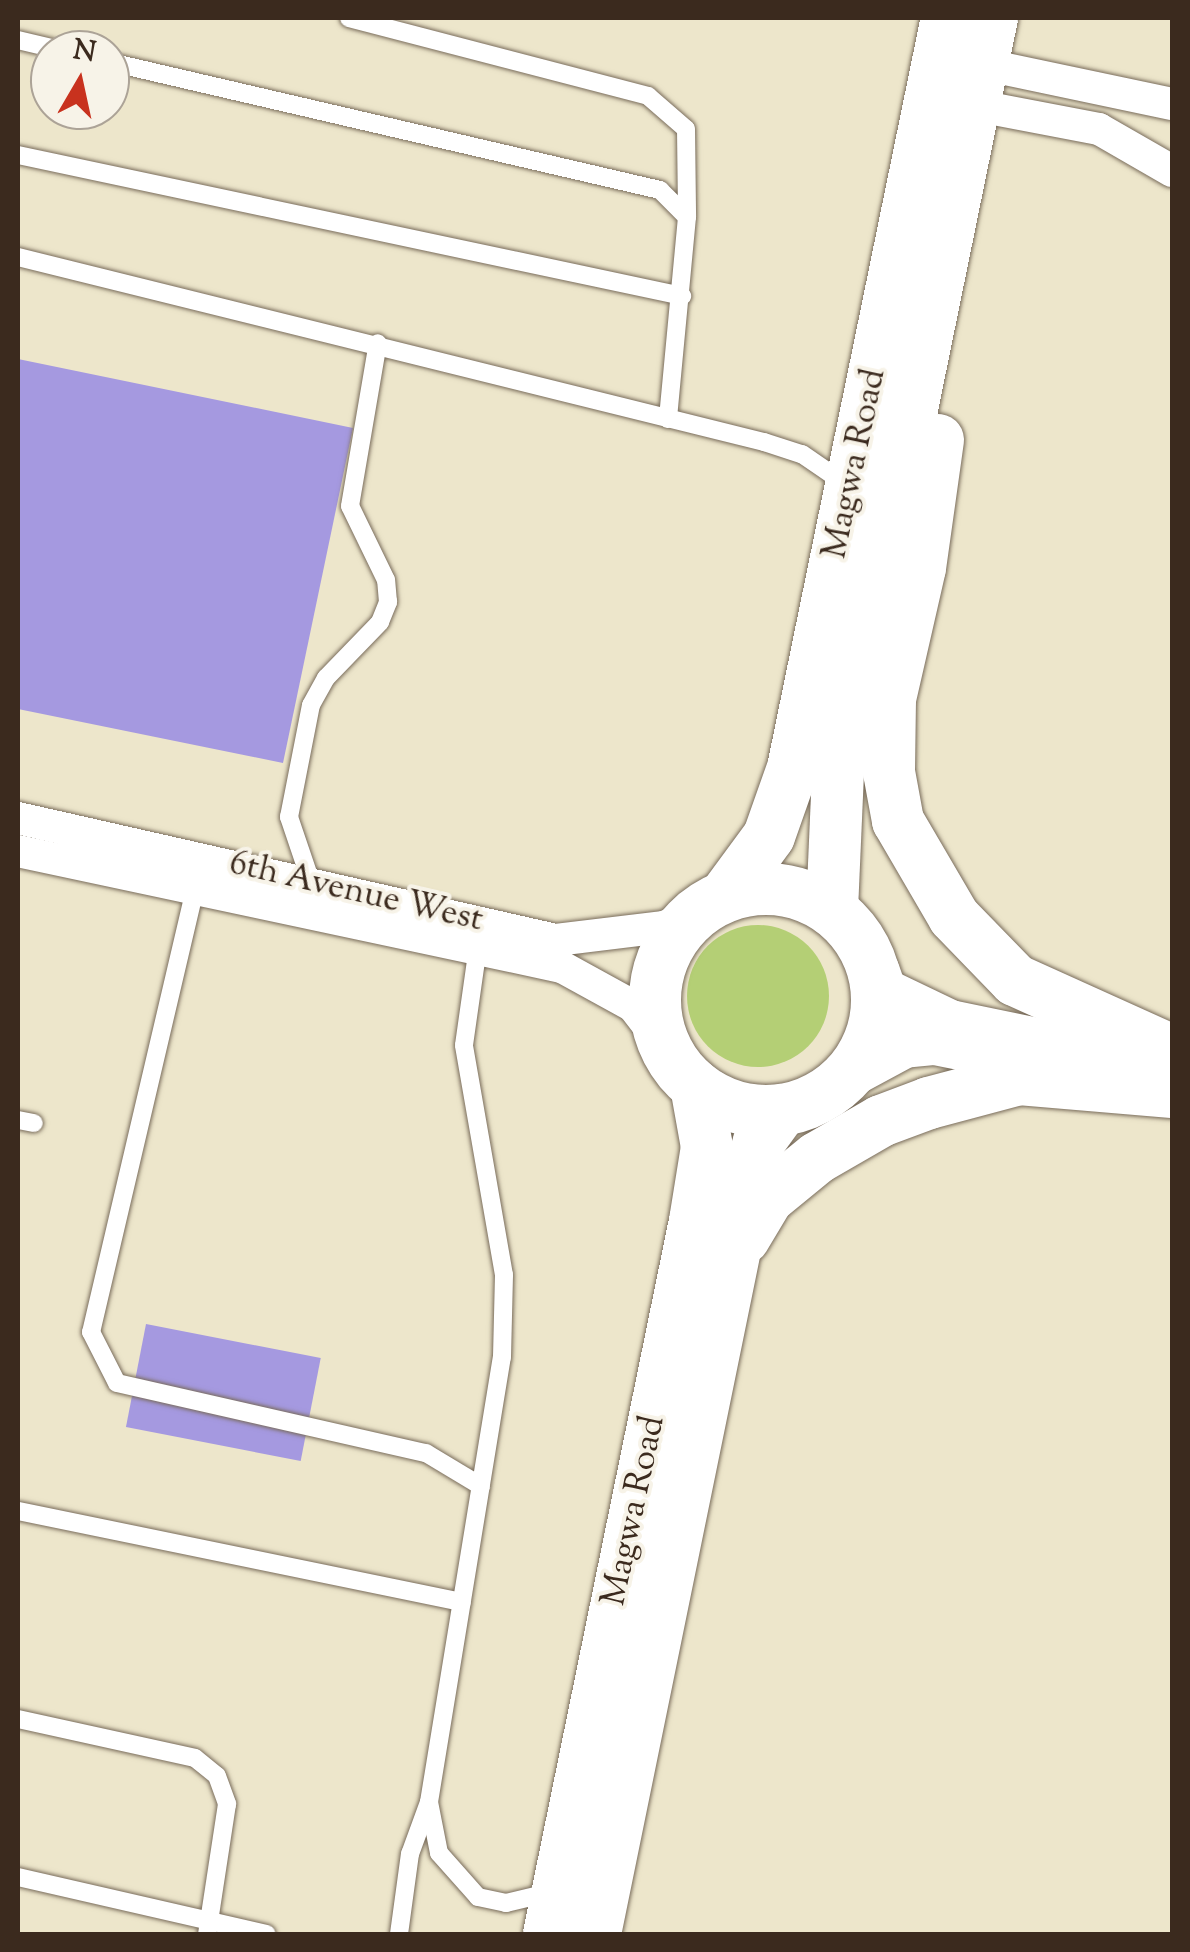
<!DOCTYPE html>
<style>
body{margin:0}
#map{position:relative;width:1190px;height:1952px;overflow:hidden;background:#ede6cb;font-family:"Sorts Mill Goudy",serif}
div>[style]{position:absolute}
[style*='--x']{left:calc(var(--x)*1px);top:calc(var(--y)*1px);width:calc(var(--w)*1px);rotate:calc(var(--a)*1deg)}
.green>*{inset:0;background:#b4cf75}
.round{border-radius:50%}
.building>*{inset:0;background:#a599e0;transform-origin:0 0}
.roads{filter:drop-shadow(0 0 2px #796c5b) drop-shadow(0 0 2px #796c5b)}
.service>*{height:18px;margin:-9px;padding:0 9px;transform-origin:9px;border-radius:9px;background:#fff}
.minor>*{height:32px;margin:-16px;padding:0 16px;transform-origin:16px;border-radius:16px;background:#fff}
.secondary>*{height:48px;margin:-24px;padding:0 24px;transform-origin:24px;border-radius:24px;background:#fff}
.primary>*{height:52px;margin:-26px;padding:0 26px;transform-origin:26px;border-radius:26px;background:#fff}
.primary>.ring{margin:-26px;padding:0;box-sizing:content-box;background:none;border:52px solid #fff;border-radius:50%}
span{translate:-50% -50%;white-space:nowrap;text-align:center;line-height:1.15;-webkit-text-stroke:8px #f7f3e8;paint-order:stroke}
.street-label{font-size:35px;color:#3b2a1e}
.frame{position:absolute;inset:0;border:20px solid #3b2a1e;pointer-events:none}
.north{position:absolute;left:30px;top:30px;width:100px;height:100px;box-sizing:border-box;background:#f7f3e8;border:2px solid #aca397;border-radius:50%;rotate:9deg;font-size:28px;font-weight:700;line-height:40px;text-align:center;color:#3b2a1e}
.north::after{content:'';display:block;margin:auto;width:35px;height:45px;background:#c8321e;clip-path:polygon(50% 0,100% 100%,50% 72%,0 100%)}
</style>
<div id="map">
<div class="green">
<div class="round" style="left:687px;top:925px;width:142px;height:142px"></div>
</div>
<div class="building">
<div style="clip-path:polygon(18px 359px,353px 428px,283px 763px,18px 709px)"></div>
<div style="left:146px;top:1324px;width:178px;height:105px;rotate:11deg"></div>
</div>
<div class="roads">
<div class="service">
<div style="--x:349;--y:18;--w:309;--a:14.6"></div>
<div style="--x:648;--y:96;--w:50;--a:41"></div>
<div style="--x:686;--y:129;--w:88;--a:89.3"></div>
<div style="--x:18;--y:40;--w:43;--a:13.4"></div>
<div style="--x:110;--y:62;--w:565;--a:13.1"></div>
<div style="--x:660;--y:190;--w:38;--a:45"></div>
<div style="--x:687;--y:217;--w:203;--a:95.4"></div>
<div style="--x:18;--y:155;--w:679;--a:11.99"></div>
<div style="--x:18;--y:257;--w:769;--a:13.93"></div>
<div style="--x:764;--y:442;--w:40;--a:18"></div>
<div style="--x:802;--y:454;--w:51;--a:34.6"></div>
<div style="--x:311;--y:882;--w:69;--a:-108.7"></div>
<div style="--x:289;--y:817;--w:114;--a:-78.9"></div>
<div style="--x:311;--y:705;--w:31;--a:-61"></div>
<div style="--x:326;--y:678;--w:78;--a:-46"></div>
<div style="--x:380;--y:622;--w:22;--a:-68"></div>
<div style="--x:388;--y:602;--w:22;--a:-95"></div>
<div style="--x:386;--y:580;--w:82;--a:-115.9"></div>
<div style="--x:350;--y:506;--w:165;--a:-80.3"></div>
<div style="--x:195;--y:889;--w:455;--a:103.2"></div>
<div style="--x:91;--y:1332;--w:57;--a:63"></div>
<div style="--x:117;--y:1383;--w:317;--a:12.8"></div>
<div style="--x:426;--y:1453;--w:64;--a:31"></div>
<div style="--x:18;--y:1120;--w:16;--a:11"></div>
<div style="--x:18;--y:1511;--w:453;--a:11.6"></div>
<div style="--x:18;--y:1719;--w:181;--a:12.4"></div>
<div style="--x:195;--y:1758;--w:28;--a:39"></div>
<div style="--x:217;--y:1776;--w:30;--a:70"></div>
<div style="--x:227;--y:1804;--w:132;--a:98.7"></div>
<div style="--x:429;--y:1802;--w:52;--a:78.9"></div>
<div style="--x:439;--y:1853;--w:59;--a:48.4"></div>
<div style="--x:478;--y:1897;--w:29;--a:12"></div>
<div style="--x:506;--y:1903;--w:43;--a:-13.4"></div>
<div style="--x:18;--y:1877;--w:255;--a:12.9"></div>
<div style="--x:399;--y:1934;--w:81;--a:-82.2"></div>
<div style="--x:410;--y:1854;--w:55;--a:-69.9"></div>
<div style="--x:429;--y:1802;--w:451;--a:-80.7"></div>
<div style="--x:502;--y:1357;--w:82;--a:-88.6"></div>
<div style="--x:504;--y:1275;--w:233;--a:-99.9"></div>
<div style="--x:464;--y:1045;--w:99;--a:-81.9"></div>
</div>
<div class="minor">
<div style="--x:982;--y:64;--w:194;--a:11.9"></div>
<div style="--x:973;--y:105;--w:128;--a:10.8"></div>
<div style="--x:1099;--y:129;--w:84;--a:29.9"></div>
<div style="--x:18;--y:818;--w:552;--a:12.78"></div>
<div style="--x:556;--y:940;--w:109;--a:-6.9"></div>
<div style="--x:664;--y:927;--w:32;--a:-24"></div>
<div style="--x:18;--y:851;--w:556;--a:12.04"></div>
<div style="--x:562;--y:967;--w:81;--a:28.8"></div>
<div style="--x:633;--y:1006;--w:44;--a:52.4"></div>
</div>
<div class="secondary">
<div style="--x:876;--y:972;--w:21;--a:71"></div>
<div style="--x:883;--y:992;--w:74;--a:25.5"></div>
<div style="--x:950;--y:1024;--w:227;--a:11.7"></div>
<div style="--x:852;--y:1072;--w:59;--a:-28.3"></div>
<div style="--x:904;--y:1044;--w:31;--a:-6"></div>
<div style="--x:935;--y:1041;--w:137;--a:11.4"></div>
</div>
<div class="primary">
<div style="--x:938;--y:440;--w:129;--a:98"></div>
<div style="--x:920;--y:568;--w:134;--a:102.9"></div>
<div style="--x:890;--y:699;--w:73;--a:90.8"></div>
<div style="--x:889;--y:772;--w:50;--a:79.6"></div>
<div style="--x:898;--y:821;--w:111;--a:59.7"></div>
<div style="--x:954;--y:917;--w:88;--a:45.9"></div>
<div style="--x:1015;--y:980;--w:172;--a:24.3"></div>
<div class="ring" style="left:655px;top:889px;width:170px;height:170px"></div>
<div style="--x:725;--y:896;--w:74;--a:-53.7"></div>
<div style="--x:769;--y:836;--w:72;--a:-70.6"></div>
<div style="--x:793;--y:768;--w:766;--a:-78.4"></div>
<div style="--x:832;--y:910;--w:140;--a:-87.5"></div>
<div style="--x:838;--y:770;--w:768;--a:-78.43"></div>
<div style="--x:744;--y:1238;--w:47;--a:-59"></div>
<div style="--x:768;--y:1198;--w:63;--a:-39.2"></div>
<div style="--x:817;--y:1158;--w:74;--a:-30"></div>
<div style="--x:881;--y:1121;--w:51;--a:-20.6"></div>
<div style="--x:929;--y:1103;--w:93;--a:-14.9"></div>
<div style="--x:1019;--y:1079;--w:154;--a:4.9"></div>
<div style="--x:549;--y:1934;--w:728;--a:-78.43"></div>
<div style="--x:695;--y:1221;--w:75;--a:-80.8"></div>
<div style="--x:707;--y:1147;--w:62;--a:-100.2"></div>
<div style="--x:595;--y:1934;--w:779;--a:-78.44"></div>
<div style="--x:751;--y:1171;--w:30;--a:-75"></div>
<div style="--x:759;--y:1142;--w:39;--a:-54"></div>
</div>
</div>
<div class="street-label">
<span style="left:856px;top:464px;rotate:-78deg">Magwa Road</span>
<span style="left:356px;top:893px;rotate:13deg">6th Avenue West</span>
<span style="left:635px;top:1511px;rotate:-78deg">Magwa Road</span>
</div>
<div class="frame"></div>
<div class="north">N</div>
</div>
